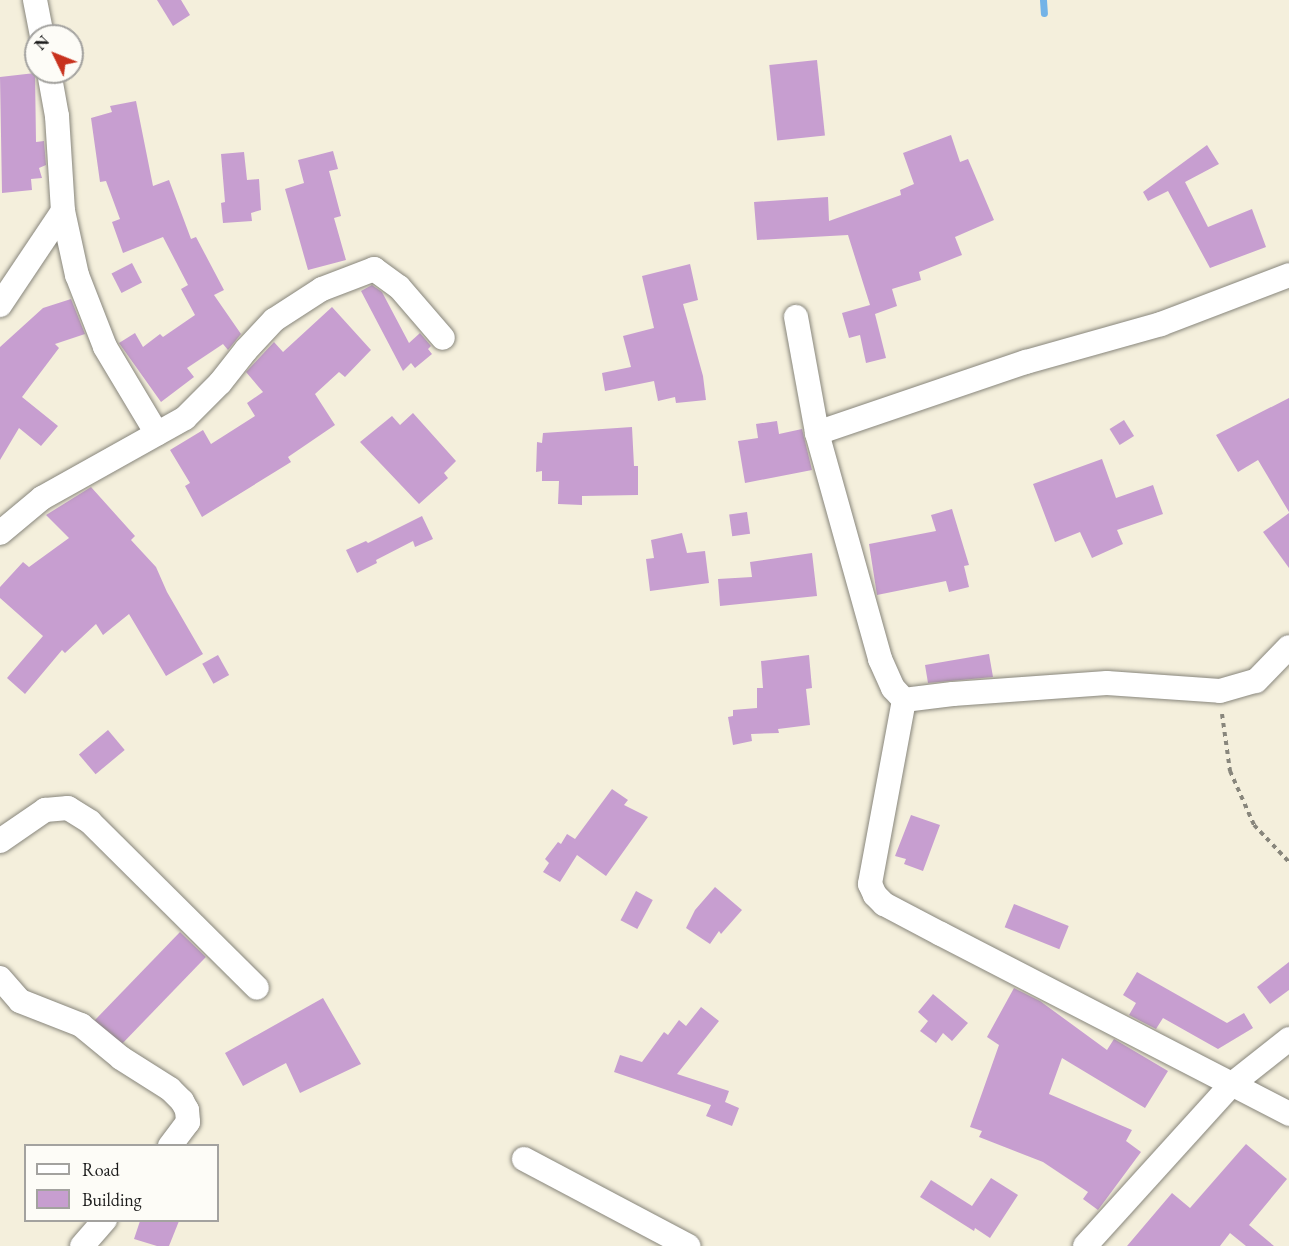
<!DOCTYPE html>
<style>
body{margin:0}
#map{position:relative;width:1289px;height:1246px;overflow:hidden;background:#f4efdc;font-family:"EB Garamond",serif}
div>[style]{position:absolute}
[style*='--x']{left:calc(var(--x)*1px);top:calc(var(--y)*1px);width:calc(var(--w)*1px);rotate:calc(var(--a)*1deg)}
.stream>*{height:7px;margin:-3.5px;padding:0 3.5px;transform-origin:3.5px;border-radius:3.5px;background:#73b3e7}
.building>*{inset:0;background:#c79ed0;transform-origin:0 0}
.path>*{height:4px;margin-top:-2px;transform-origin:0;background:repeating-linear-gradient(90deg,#88867c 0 4.5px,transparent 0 9px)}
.roads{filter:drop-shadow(0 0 2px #88867c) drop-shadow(0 0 2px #88867c)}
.street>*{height:24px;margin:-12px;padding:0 12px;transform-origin:12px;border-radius:12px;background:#fff}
span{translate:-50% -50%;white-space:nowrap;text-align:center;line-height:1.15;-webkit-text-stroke:5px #fdfcf7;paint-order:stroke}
.legend{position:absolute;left:24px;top:1144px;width:195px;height:78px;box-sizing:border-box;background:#fdfcf7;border:2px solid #a3a29f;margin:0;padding:8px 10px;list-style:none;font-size:18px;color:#1c1c1c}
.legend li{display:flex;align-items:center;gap:12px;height:30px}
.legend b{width:30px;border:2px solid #a3a29f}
.north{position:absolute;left:24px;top:24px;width:60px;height:60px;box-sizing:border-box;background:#fdfcf7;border:2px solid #a3a29f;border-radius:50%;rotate:313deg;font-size:16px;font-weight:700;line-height:24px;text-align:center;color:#1c1c1c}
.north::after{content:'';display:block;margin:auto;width:21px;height:27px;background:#c8321e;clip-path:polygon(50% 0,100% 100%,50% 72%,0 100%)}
</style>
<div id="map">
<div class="stream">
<div style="--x:1043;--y:0;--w:13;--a:86"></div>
</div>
<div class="building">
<div style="clip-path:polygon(157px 0,181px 0,190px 15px,173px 26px)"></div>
<div style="left:817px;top:60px;width:76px;height:48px;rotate:84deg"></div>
<div style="clip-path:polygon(35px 73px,36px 142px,44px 141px,46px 165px,39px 168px,42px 178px,31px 179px,32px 190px,2px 193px,0 77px)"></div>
<div style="clip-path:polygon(136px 101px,153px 186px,169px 180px,191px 239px,196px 237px,224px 290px,214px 295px,241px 334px,228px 350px,223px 344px,187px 368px,194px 377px,161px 402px,119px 343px,135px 333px,143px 347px,160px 334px,163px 337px,195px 315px,181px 289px,188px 285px,163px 237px,123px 253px,112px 222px,120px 219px,106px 181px,100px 182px,91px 118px,112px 112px,110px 106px)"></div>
<div style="clip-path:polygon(951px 135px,960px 162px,968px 159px,994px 220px,955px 237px,962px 255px,919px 272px,921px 280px,892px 289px,897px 306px,875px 314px,886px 358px,866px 363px,860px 335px,849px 338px,842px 313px,870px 305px,848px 235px,757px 240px,754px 202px,828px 197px,829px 221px,901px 195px,900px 190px,914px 184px,903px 153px)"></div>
<div style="clip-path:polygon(1207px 145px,1219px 164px,1185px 182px,1208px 227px,1252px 209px,1266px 247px,1210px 268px,1168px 191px,1148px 201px,1143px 192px)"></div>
<div style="clip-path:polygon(333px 151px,338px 169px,329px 171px,341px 216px,334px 218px,346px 260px,308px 270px,285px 189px,304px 183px,298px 160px)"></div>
<div style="clip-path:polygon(244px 152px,247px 180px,259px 179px,261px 210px,251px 213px,252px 221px,223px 223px,221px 203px,225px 202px,221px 154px)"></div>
<div style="left:132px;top:263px;width:22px;height:23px;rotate:63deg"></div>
<div style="clip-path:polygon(690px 264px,698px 300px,683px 304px,703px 376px,706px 400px,676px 403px,675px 397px,658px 401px,654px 381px,605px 391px,602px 373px,631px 367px,623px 336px,654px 328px,642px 276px)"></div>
<div style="clip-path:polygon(372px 285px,382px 292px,409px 343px,420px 333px,431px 346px,428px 349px,432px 354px,415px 368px,411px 363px,403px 371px,361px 291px)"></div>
<div style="clip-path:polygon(71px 299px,85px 334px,55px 344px,59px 348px,22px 397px,58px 426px,41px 446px,19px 428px,0 460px,0 347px,43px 308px)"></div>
<div style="clip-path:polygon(332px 307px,371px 350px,345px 377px,339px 372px,315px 394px,335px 425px,288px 457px,291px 462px,202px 517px,185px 486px,190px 483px,170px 450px,203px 430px,211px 444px,255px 416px,247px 403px,263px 392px,246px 372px,274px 342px,283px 352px)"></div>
<div style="clip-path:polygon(1289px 398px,1289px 512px,1258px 460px,1238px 472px,1216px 435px)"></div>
<div style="clip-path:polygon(413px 413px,456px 461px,444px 473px,448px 478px,419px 504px,360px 442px,392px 416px,400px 425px)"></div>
<div style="left:1124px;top:420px;width:19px;height:17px;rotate:58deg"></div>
<div style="clip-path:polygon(777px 421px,779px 434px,802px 429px,812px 470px,745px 483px,738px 441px,758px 438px,756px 424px)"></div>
<div style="clip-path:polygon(632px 427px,634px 466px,638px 466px,638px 495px,582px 496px,582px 505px,558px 504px,559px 481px,542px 481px,542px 471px,536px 472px,537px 442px,542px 443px,543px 433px)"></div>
<div style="clip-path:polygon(1102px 459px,1116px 498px,1153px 485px,1163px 514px,1117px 530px,1123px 544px,1092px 558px,1080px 532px,1055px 542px,1033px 484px)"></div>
<div style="clip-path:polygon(91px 487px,135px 536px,131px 540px,156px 567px,167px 592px,203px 654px,166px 676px,129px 614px,103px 635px,96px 624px,65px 653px,62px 650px,25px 694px,7px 678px,43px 636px,0 598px,0 587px,23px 562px,29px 567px,69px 538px,46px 515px)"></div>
<div style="clip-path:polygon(952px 509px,969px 565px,964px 566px,969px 587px,949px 592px,946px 581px,877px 595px,869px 544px,936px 531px,931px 515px)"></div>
<div style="left:747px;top:512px;width:22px;height:18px;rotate:82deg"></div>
<div style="clip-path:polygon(1289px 513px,1289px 568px,1263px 532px)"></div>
<div style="clip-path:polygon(422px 516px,433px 539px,415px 547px,413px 541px,376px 560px,377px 563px,357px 573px,346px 550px,366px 541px,368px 543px)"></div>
<div style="clip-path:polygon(682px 533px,687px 553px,705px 551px,709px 583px,650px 591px,646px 559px,654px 558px,651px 540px)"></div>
<div style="clip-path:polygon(812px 553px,817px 596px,720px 606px,718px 579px,752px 577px,750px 562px)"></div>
<div style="clip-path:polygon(989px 654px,993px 677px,928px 683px,925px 665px)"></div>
<div style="left:218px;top:655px;width:23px;height:18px;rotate:61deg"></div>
<div style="clip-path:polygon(809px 655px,812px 688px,806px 689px,810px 725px,778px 729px,779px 733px,751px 734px,752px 741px,733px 745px,728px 717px,733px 716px,733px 710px,757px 708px,757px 688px,763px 688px,761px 661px)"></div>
<div style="left:108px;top:730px;width:26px;height:38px;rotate:50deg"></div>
<div style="clip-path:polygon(612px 789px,628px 800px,624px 805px,648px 817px,606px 876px,577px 855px,560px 882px,543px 872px,549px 863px,545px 859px,558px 842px,561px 844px,567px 834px,575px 839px)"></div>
<div style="clip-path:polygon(911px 815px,940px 825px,923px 871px,904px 864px,906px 859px,895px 856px)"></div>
<div style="clip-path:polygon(715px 887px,742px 910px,721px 934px,719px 931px,710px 944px,686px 928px,695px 910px)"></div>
<div style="left:636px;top:891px;width:19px;height:33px;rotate:28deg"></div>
<div style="left:1014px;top:904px;width:59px;height:25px;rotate:22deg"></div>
<div style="left:180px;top:932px;width:36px;height:123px;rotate:44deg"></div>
<div style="clip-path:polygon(1289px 962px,1289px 990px,1270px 1004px,1257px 987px)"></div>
<div style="clip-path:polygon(1137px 972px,1227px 1023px,1244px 1013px,1253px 1028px,1218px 1049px,1163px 1018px,1156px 1029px,1129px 1015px,1136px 1003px,1123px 995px)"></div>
<div style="clip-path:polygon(1014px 988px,1040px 1001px,1107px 1050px,1114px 1039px,1168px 1071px,1145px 1108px,1062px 1058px,1049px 1094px,1132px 1130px,1126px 1141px,1141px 1152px,1098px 1210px,1083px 1199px,1088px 1192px,1043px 1162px,979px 1137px,982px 1131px,970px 1127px,999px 1045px,987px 1037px)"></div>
<div style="clip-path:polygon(933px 994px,968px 1023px,952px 1041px,943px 1033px,936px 1043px,920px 1031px,928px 1021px,918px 1012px)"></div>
<div style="clip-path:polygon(323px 998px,361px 1064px,300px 1093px,286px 1063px,243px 1086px,225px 1053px)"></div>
<div style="clip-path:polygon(701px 1007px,719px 1021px,677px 1074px,729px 1091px,725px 1102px,739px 1108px,732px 1126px,706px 1116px,711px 1105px,614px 1072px,620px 1055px,642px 1062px,664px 1032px,668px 1035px,679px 1020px,686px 1026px)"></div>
<div style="clip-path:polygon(1246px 1144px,1287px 1179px,1249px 1225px,1274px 1246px,1246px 1246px,1230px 1233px,1220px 1246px,1127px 1246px,1172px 1193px,1190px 1208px)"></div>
<div style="clip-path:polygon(991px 1178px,1018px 1195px,990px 1238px,975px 1228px,974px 1231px,920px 1197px,931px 1180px,972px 1206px)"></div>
<div style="clip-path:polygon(140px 1221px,179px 1221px,169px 1246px,157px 1246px,134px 1239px)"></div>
</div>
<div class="path">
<div style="--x:1222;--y:714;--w:58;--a:82"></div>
<div style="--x:1230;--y:771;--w:59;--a:66"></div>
<div style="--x:1254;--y:825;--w:51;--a:46.6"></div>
</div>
<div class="roads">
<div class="street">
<div style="--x:35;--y:0;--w:37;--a:79"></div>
<div style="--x:49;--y:72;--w:45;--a:79.7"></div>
<div style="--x:57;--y:116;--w:95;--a:86.4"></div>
<div style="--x:63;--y:211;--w:66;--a:77.7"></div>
<div style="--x:77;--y:275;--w:77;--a:68.7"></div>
<div style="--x:105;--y:347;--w:101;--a:59.1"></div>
<div style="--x:0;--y:305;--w:113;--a:-56.2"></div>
<div style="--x:796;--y:317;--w:118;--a:79.7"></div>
<div style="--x:817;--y:433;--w:235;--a:74.4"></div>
<div style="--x:880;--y:659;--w:32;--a:66"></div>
<div style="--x:893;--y:688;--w:16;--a:47"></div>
<div style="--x:904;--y:700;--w:49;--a:-7"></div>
<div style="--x:953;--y:694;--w:154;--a:-4.1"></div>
<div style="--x:1107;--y:683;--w:113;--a:4"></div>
<div style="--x:1220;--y:691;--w:37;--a:-16"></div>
<div style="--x:1256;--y:681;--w:47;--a:-45.9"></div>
<div style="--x:817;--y:433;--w:221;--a:-18.8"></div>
<div style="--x:1026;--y:362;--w:140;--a:-15.7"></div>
<div style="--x:1161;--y:324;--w:137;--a:-20.9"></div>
<div style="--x:0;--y:533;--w:55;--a:-39.8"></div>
<div style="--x:42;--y:498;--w:164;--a:-29.2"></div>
<div style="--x:185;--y:418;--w:49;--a:-45"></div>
<div style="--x:220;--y:383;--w:42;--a:-51.8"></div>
<div style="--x:246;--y:350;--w:41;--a:-47"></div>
<div style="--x:274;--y:320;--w:57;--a:-32.9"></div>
<div style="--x:322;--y:289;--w:56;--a:-21"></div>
<div style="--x:374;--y:269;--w:31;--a:36"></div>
<div style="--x:399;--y:287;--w:67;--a:49.2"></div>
<div style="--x:904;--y:700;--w:187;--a:100.5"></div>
<div style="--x:870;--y:884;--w:12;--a:66"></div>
<div style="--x:875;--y:895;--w:13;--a:45"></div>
<div style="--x:884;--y:904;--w:64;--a:27.8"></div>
<div style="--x:941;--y:934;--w:392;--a:27.3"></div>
<div style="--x:0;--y:841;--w:55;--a:-34.6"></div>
<div style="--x:45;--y:810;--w:23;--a:-5"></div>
<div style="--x:68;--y:808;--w:26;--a:32"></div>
<div style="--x:90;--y:822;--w:235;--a:44.8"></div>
<div style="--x:0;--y:978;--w:30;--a:49"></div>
<div style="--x:20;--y:1001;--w:66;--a:21.5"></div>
<div style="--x:81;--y:1025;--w:52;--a:39.5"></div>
<div style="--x:121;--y:1058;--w:58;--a:32.3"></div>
<div style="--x:170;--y:1089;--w:17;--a:45"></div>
<div style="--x:182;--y:1101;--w:10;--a:61"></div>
<div style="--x:187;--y:1110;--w:12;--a:85"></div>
<div style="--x:188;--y:1122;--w:30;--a:127"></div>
<div style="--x:524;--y:1159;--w:186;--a:27.9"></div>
<div style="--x:82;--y:1246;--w:35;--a:-49"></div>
<div style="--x:1085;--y:1246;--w:217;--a:-47.8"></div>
<div style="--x:1231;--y:1085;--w:74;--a:-38.4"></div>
</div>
</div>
<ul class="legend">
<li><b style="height:8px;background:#fff"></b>Road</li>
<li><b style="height:16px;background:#c79ed0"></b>Building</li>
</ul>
<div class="north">N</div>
</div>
